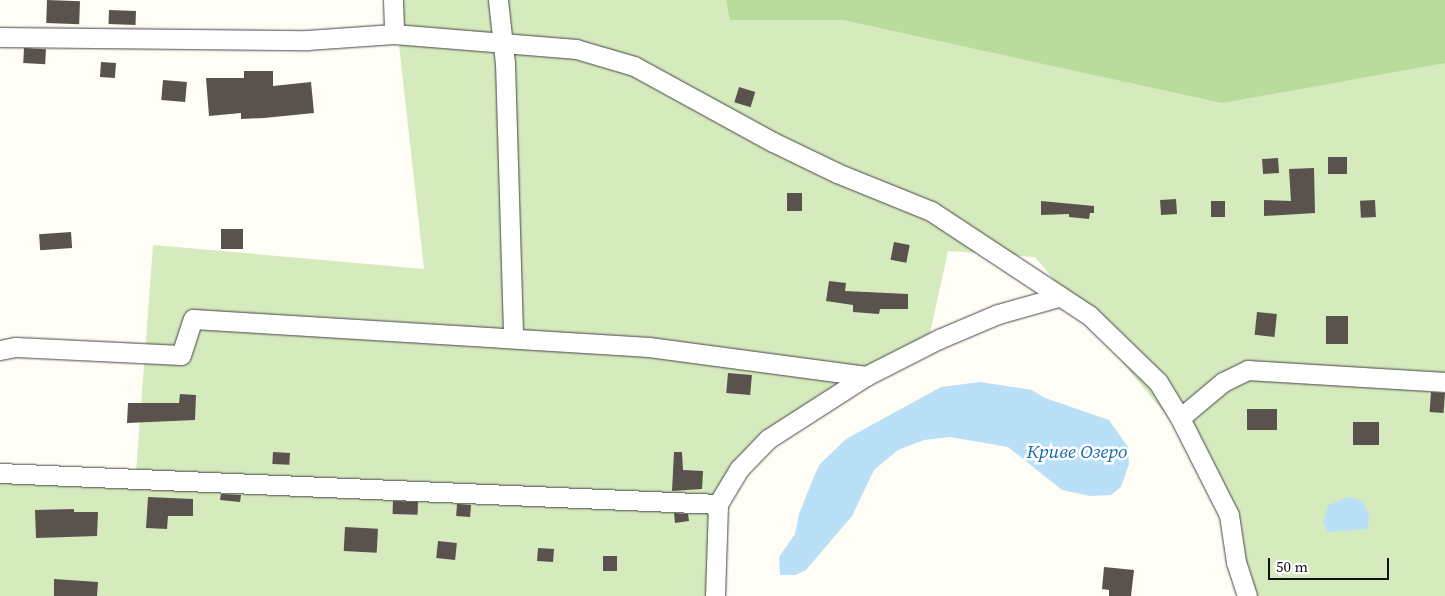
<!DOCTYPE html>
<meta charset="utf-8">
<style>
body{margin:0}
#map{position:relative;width:1445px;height:596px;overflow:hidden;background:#fffdf5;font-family:"Source Serif 4",serif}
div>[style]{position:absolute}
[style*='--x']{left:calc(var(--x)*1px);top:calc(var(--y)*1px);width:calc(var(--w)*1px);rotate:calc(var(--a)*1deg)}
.green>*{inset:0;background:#d5ebbd}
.forest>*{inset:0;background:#b9dc9c}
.water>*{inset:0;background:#b9e0f7}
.building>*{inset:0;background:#5a524d;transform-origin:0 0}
.roads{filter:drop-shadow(0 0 1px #444) drop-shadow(0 0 1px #444)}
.street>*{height:19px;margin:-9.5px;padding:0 9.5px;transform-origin:9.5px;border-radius:9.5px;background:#fff}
span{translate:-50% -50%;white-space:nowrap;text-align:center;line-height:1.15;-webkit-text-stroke:5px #fff;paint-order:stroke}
.water-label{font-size:19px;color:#1768a6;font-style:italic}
.scale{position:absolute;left:1268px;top:558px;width:121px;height:22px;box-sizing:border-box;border:2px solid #111;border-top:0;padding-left:6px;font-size:15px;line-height:18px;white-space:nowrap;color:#111;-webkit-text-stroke:4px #fff;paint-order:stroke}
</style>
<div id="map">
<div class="green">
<div style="clip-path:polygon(394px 0,1445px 0,1445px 596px,1255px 596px,1238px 540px,1236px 505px,1187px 440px,1035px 257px,948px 251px,929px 338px,753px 441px,709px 508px,711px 596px,0 596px,0 475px,135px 486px,153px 245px,424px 269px)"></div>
</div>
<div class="forest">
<div style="clip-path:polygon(726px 0,1445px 0,1445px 63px,1222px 103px,843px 20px,730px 20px)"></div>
</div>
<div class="water">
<div style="clip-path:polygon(980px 382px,1032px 390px,1045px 398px,1109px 420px,1128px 447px,1129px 464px,1121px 487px,1111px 495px,1090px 496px,1062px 490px,1008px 447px,950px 437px,924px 440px,898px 450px,874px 470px,852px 516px,806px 570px,795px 575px,780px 575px,779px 557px,795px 534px,799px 514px,815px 474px,820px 464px,846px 439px,941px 387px)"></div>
<div style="clip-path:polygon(1348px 497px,1362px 501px,1369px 514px,1368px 529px,1328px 532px,1323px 523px,1328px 505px)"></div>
</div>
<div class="building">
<div style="left:47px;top:0;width:33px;height:23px;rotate:2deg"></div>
<div style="left:109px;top:10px;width:27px;height:14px;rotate:2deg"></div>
<div style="left:24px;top:48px;width:22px;height:15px;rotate:3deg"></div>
<div style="left:101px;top:62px;width:15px;height:15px;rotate:4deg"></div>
<div style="clip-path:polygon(244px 71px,273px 71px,273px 86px,311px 82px,314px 113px,264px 118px,241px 119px,241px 113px,209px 116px,206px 78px,244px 78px)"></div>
<div style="left:163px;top:80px;width:24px;height:20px;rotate:5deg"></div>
<div style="left:739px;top:87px;width:17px;height:16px;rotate:17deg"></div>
<div style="left:1328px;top:157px;width:19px;height:17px"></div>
<div style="left:1278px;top:158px;width:15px;height:16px;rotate:86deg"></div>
<div style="clip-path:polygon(1314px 168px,1315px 213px,1264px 216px,1264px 200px,1291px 201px,1289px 169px)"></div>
<div style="left:787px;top:193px;width:15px;height:18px"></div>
<div style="left:1176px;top:199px;width:15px;height:16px;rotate:86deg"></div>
<div style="left:1375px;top:200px;width:17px;height:15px;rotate:87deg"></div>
<div style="clip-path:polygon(1041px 201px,1094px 206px,1094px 213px,1090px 213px,1089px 219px,1069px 217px,1069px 214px,1041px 215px)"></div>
<div style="left:1211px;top:201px;width:14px;height:16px"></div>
<div style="left:221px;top:229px;width:22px;height:20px"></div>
<div style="left:71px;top:232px;width:16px;height:32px;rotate:86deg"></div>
<div style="left:894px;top:242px;width:16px;height:18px;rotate:11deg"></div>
<div style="clip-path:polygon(829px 281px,846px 283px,845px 291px,908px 294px,908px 309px,880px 309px,879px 314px,853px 312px,853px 305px,826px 301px)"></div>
<div style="left:1257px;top:312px;width:20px;height:23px;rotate:6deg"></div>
<div style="left:1326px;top:316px;width:22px;height:28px"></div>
<div style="left:728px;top:373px;width:24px;height:20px;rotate:5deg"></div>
<div style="left:1431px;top:392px;width:14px;height:20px;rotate:4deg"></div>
<div style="clip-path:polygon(180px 394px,196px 395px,195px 420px,127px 423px,128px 403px,179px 403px)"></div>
<div style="left:1247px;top:409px;width:30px;height:21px"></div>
<div style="left:1353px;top:422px;width:26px;height:23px"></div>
<div style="left:273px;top:452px;width:17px;height:12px;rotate:3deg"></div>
<div style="clip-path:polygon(674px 452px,682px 452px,683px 470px,703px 471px,702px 489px,672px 491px)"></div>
<div style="clip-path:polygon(221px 494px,241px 495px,240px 502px,220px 500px)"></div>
<div style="clip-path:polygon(148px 497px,193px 499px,193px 516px,168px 516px,167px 529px,146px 528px)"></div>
<div style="left:393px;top:501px;width:25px;height:13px;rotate:2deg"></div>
<div style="left:457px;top:504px;width:14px;height:12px;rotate:4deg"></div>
<div style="clip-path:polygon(74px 509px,74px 512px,98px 512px,97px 536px,36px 538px,35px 510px)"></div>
<div style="clip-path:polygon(674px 513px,688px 514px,689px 521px,675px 523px)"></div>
<div style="left:345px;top:527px;width:33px;height:24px;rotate:3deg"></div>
<div style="left:438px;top:541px;width:19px;height:17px;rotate:6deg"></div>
<div style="left:538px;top:548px;width:16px;height:13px;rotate:4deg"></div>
<div style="left:603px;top:556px;width:14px;height:15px"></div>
<div style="clip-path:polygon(1104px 567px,1134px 570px,1131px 596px,1109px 596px,1109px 590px,1102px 589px)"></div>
<div style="clip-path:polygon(54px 579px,98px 582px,97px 596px,54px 596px)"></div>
</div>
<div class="roads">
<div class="street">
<div style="--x:393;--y:0;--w:34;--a:88"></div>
<div style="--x:498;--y:0;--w:63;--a:83.7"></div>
<div style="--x:505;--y:63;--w:275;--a:88.3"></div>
<div style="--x:0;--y:37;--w:307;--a:0.6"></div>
<div style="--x:307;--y:40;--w:87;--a:-3.9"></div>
<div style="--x:394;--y:34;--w:183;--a:4.7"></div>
<div style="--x:576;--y:49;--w:60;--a:16.3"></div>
<div style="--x:634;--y:66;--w:158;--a:28.7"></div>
<div style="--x:773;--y:142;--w:71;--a:25.8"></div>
<div style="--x:837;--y:173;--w:101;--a:22"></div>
<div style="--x:931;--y:211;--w:189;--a:33.4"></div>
<div style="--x:1089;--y:315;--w:96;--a:44.2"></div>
<div style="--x:1158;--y:382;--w:42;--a:58.6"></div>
<div style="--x:1180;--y:418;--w:109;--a:63.2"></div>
<div style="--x:1229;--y:515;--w:48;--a:81.5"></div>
<div style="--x:1236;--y:562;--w:36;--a:72"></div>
<div style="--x:0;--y:350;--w:16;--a:-11"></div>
<div style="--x:16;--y:347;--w:165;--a:2.8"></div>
<div style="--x:181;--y:355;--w:38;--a:-72"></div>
<div style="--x:193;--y:319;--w:457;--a:3.5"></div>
<div style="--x:649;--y:347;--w:219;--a:7.6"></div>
<div style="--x:1180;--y:418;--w:56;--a:-39.9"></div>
<div style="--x:1223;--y:382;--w:28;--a:-26"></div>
<div style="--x:1248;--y:370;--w:197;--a:3.5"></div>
<div style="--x:0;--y:473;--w:719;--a:2.47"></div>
<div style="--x:715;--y:596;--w:92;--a:-88.1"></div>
<div style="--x:718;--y:504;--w:41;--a:-59"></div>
<div style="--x:739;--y:469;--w:42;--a:-46"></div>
<div style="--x:768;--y:439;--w:117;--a:-32.7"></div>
<div style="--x:866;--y:376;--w:82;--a:-26.9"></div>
<div style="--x:939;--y:339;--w:64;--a:-23"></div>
<div style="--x:998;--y:314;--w:62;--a:-15.8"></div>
</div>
</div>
<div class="water-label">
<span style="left:1077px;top:452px">Криве Озеро</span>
</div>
<div class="scale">50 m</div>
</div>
